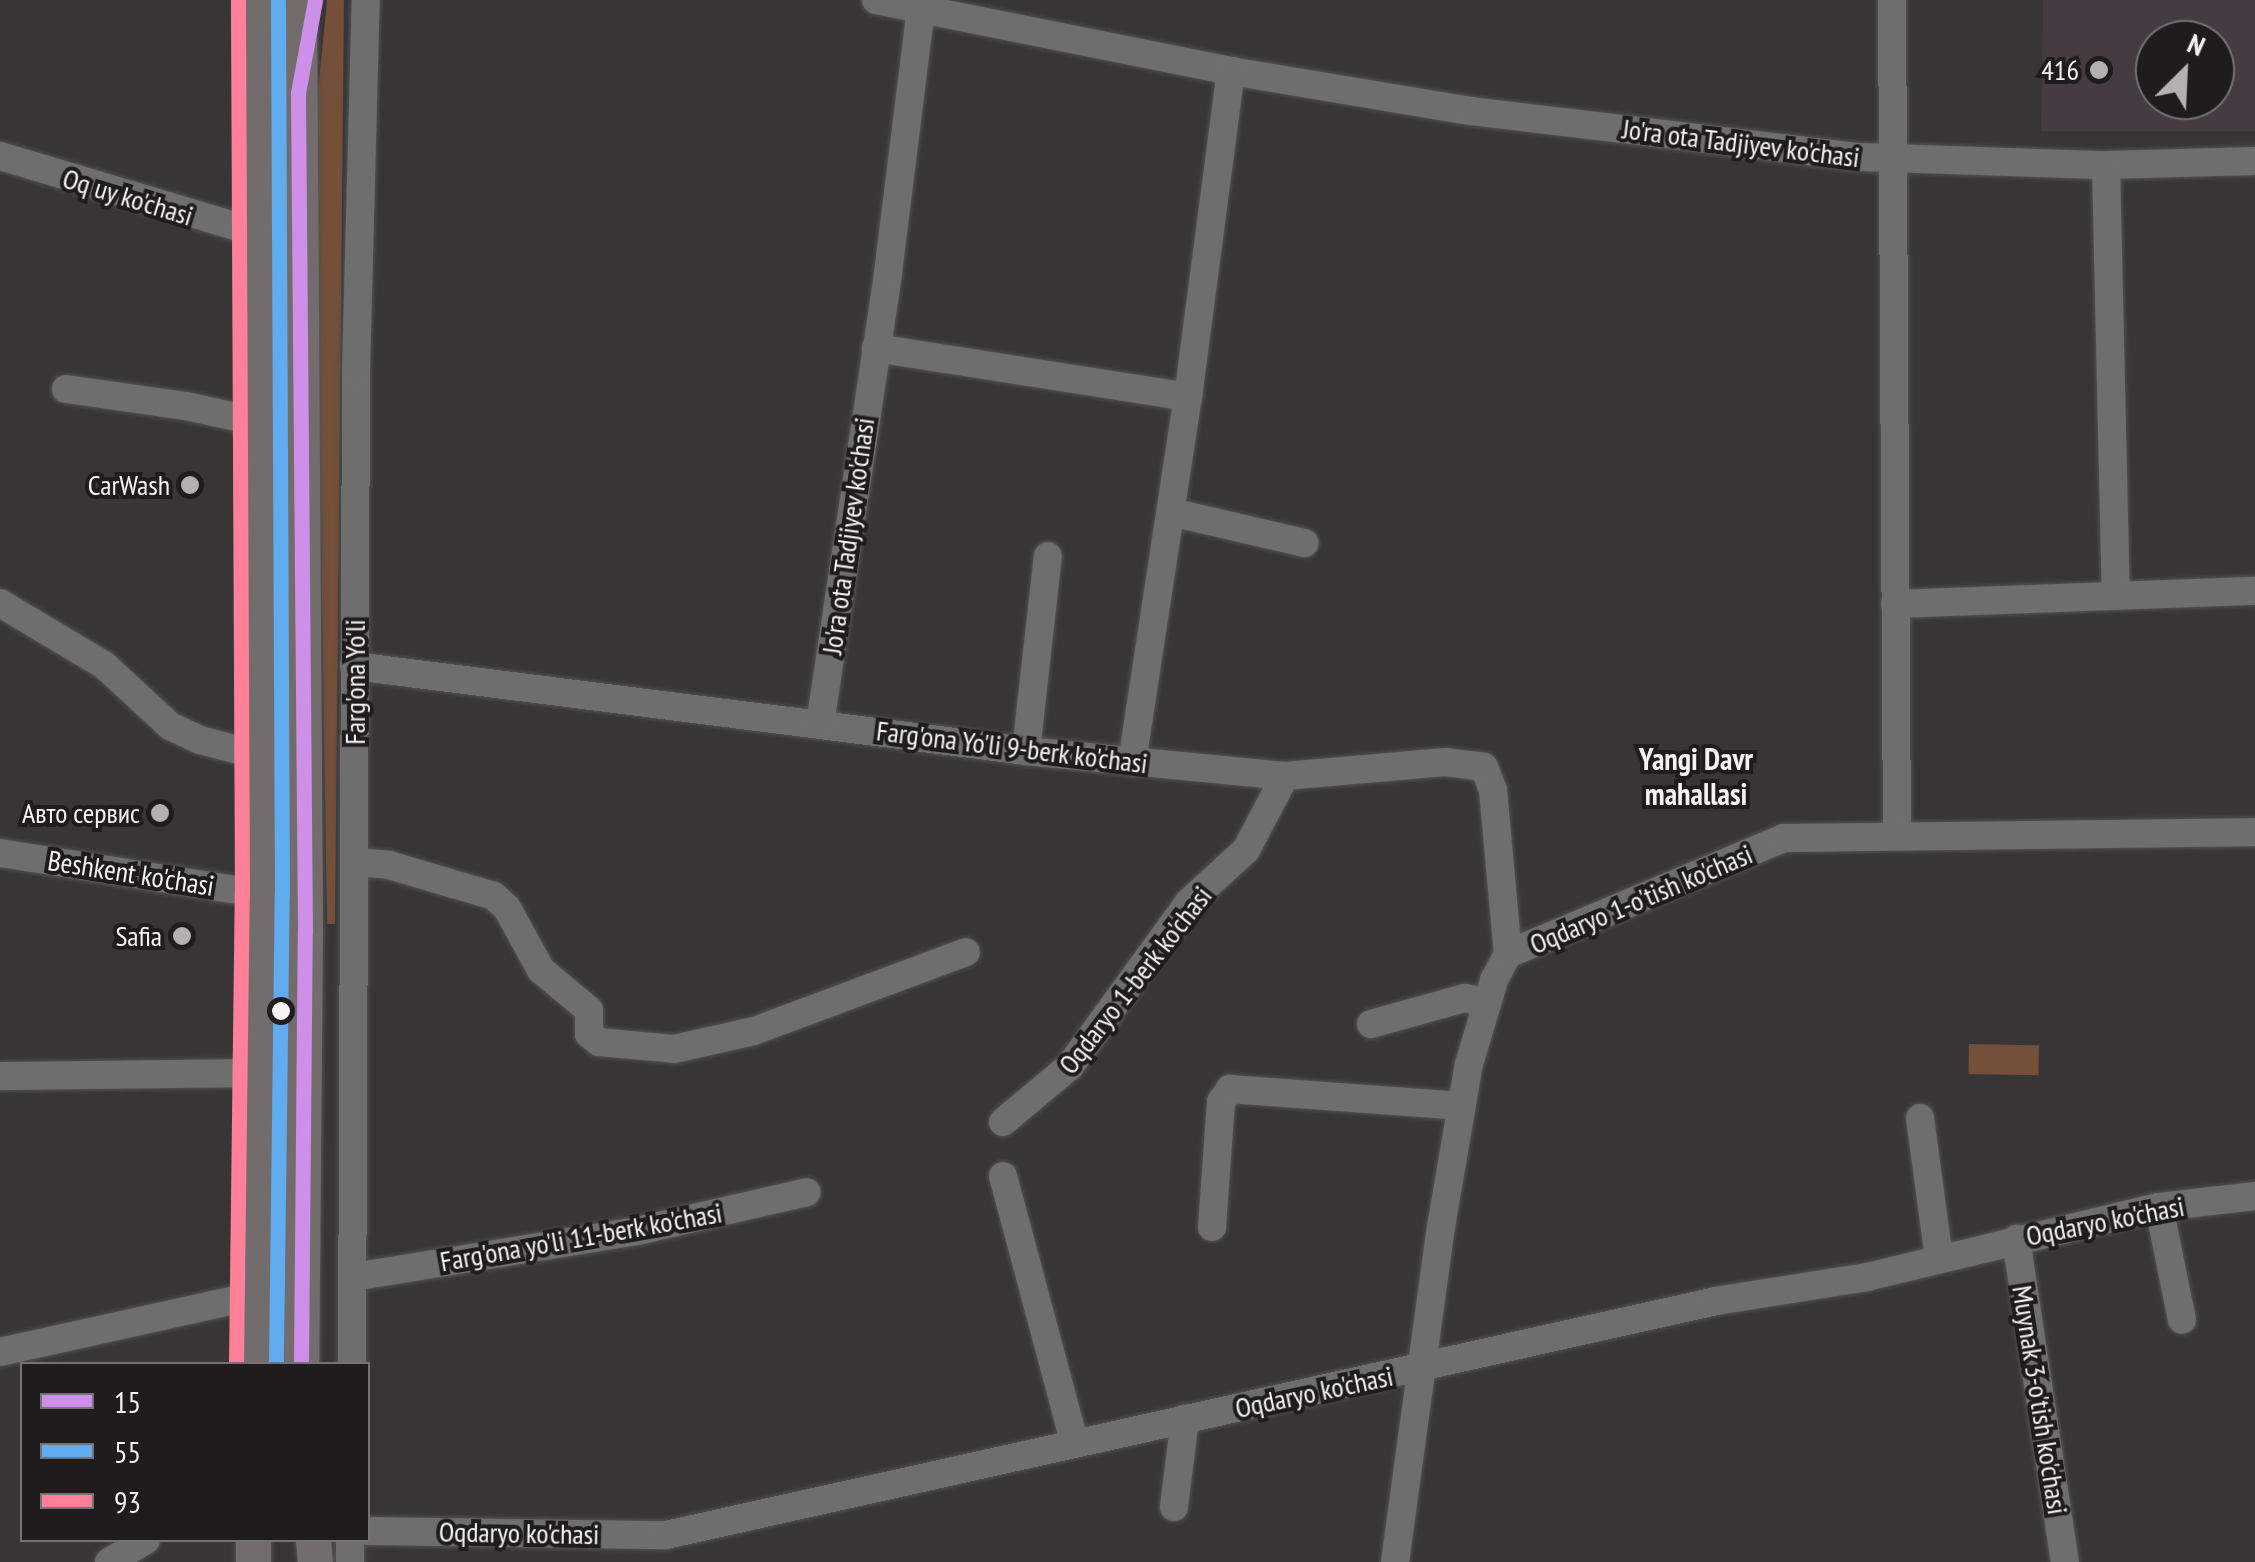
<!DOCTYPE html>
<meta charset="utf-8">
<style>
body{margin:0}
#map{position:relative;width:2255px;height:1562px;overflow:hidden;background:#373536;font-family:"PT Sans Narrow",sans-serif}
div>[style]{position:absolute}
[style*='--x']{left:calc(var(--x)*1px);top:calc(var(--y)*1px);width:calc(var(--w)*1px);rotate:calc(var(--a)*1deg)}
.built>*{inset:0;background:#453c41}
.green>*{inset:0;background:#744f3a;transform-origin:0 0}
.roads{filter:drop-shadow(0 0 2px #525152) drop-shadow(0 0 2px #525152)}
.minor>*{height:28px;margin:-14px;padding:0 14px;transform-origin:14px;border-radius:14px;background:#6f6e6f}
.major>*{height:35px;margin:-17.5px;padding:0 17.5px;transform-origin:17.5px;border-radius:17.5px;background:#736c6d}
.bus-1>*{height:15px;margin:-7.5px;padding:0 7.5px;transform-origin:7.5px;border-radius:7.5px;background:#ce8fe9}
.bus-2>*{height:15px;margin:-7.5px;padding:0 7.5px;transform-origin:7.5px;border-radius:7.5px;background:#60acee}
.bus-3>*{height:15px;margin:-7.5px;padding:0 7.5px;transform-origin:7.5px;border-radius:7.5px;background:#ff8098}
.dots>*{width:28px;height:28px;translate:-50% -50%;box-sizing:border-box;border:5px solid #1e1c1d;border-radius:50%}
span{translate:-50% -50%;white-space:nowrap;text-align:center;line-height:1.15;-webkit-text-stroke:8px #1e1c1d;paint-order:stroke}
.poi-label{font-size:28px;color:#f6f3f5}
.right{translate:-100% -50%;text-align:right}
.street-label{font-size:28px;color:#f6f3f5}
.neighbourhood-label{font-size:30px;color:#f6f3f5;font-weight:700}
.legend{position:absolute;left:20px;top:1362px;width:350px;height:180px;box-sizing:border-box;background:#1e1c1d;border:2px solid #747273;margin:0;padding:12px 18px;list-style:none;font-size:30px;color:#f6f3f5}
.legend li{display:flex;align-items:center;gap:20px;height:50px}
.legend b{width:50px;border:2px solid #747273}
.north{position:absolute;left:2135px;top:20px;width:100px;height:100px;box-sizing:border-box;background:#1e1c1d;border:2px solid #747273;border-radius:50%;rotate:24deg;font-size:28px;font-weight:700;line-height:40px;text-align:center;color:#f6f3f5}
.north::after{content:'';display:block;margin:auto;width:35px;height:45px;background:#b3b0b2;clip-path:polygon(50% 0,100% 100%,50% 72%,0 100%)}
</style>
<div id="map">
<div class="built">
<div style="clip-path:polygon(evenodd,2043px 0,2255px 0,2255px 131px,2041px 131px,2043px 0,2155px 40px,2215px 40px,2215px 100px,2155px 100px,2155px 40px)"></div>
</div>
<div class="green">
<div style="clip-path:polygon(327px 0,344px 0,335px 924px,327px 924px,316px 212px,318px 92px)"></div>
<div style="left:1969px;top:1044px;width:70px;height:30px;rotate:1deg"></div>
</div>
<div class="roads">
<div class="minor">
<div style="--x:876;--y:0;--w:362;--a:11.3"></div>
<div style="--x:1231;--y:71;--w:243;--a:9.5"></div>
<div style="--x:1471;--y:111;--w:391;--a:6.8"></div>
<div style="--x:1859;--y:157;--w:247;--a:1.9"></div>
<div style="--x:2106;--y:165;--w:149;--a:-1.5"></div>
<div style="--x:1892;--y:0;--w:834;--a:89.66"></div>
<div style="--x:0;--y:156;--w:269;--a:16.6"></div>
<div style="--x:2106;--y:165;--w:428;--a:88.7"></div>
<div style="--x:876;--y:348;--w:316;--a:8.9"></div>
<div style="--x:66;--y:389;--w:121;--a:8.1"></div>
<div style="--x:186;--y:406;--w:75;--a:12.4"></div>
<div style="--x:1171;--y:512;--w:137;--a:13.1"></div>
<div style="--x:0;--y:603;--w:121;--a:30.8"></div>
<div style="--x:104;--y:665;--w:90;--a:42.7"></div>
<div style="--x:170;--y:726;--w:33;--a:25"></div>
<div style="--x:200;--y:740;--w:63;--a:14.7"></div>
<div style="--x:1895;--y:604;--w:360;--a:-2.1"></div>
<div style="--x:354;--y:666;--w:677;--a:7.21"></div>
<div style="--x:1026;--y:751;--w:260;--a:5.5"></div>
<div style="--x:1285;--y:776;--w:161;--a:-5"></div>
<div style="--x:1445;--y:762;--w:39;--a:7"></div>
<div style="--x:1484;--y:767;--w:25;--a:69"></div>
<div style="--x:1493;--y:790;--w:165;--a:84.8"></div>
<div style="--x:820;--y:724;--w:456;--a:-81.4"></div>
<div style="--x:888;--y:273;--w:268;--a:-82.9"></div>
<div style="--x:1026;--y:751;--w:196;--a:-83.6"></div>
<div style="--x:1132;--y:762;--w:369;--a:-81.3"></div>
<div style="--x:1188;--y:397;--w:329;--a:-82.5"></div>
<div style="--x:0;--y:853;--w:265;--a:8.9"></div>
<div style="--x:357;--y:862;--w:32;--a:5"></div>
<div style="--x:389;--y:865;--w:109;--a:16.4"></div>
<div style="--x:494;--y:896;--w:18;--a:43"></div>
<div style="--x:507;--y:908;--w:71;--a:61.3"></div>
<div style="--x:541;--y:970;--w:62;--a:39.8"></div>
<div style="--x:589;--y:1010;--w:24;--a:90"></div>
<div style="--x:589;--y:1034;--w:13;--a:39"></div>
<div style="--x:599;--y:1042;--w:75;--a:5.3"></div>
<div style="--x:674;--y:1049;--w:82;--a:-12.7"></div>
<div style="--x:754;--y:1031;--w:226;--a:-20.4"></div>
<div style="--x:1371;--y:1024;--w:98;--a:-15.5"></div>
<div style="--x:1465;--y:998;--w:23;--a:13"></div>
<div style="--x:0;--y:1076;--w:262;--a:-0.7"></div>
<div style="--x:1920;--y:1118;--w:142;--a:82.3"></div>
<div style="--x:1003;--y:1122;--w:87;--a:-39.9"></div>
<div style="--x:1070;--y:1066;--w:203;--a:-54"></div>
<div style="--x:1189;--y:902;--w:77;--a:-42.4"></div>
<div style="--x:1246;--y:850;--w:84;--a:-62.2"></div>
<div style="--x:1003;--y:1176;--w:274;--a:75"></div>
<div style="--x:2159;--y:1207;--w:115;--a:78.5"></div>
<div style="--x:1212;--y:1227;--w:125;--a:-85.9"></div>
<div style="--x:1221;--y:1102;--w:16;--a:-55"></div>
<div style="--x:1230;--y:1089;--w:232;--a:4.2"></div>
<div style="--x:2016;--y:1239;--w:327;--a:81.4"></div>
<div style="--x:353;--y:1277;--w:288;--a:-9.2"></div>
<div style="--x:637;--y:1231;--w:174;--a:-12.9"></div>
<div style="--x:0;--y:1352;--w:263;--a:-12.5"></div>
<div style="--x:352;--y:1364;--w:993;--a:-89.77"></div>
<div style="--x:356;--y:371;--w:371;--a:-88.5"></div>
<div style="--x:1174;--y:1507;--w:89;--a:-82.9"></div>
<div style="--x:368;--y:1531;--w:298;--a:0.8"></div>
<div style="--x:666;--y:1535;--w:1076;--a:-12.56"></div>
<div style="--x:1716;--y:1301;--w:153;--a:-9"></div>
<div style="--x:1867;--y:1277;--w:300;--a:-13.5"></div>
<div style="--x:2159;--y:1207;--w:97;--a:-6.5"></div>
<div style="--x:109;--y:1562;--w:43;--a:-30.7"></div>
<div style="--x:350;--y:1562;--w:22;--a:-90"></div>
<div style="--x:1395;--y:1562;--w:338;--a:-82.2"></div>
<div style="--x:1441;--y:1227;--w:165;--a:-80.3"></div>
<div style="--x:1469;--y:1064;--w:88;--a:-73.4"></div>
<div style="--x:1494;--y:980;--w:30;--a:-62"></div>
<div style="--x:1508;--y:954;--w:299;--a:-22.8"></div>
<div style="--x:1784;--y:838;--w:471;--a:-0.7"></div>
</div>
<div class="major">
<div style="--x:299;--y:0;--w:932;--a:89.63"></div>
<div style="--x:305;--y:932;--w:432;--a:90.5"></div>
<div style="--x:256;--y:1364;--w:470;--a:-89.3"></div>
<div style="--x:262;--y:894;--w:894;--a:-90.26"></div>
<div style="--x:313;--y:1540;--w:22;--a:85"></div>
<div style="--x:253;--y:1562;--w:22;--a:-90"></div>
</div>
</div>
<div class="bus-1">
<div style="--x:301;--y:1364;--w:432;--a:-89.5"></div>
<div style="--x:305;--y:932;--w:839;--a:-90.48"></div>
<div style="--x:298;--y:93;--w:95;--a:-79.6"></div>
</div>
<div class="bus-2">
<div style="--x:276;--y:1364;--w:470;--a:-89.3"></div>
<div style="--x:282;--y:894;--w:894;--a:-90.26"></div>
</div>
<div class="bus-3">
<div style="--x:236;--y:1364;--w:470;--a:-89.3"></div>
<div style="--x:242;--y:894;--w:894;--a:-90.26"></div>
</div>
<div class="dots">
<div style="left:2099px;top:70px;background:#b3b0b2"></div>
<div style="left:190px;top:485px;background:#b3b0b2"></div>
<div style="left:160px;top:813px;background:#b3b0b2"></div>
<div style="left:182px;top:936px;background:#b3b0b2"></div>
<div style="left:281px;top:1011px;background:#f6f3f5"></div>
</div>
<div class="poi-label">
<span class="right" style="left:2079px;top:70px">416</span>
<span class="right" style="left:170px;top:485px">CarWash</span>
<span class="right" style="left:140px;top:813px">Авто сервис</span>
<span class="right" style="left:162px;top:936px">Safia</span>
</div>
<div class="street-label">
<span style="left:1741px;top:143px;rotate:7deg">Jo'ra ota Tadjiyev ko'chasi</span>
<span style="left:128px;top:197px;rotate:17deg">Oq uy ko'chasi</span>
<span style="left:848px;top:536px;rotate:-82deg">Jo'ra ota Tadjiyev ko'chasi</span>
<span style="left:355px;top:682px;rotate:-90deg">Farg'ona Yo'li</span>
<span style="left:1012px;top:747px;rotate:7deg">Farg'ona Yo'li 9-berk ko'chasi</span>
<span style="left:131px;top:873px;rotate:9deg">Beshkent ko'chasi</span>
<span style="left:1641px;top:899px;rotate:-23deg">Oqdaryo 1-o'tish ko'chasi</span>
<span style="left:1135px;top:980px;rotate:-52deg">Oqdaryo 1-berk ko'chasi</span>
<span style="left:2105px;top:1221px;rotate:-11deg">Oqdaryo ko'chasi</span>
<span style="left:581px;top:1237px;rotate:-10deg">Farg'ona yo'li 11-berk ko'chasi</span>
<span style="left:1314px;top:1392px;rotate:-12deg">Oqdaryo ko'chasi</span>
<span style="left:2040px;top:1400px;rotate:81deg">Muynak 3-o'tish ko'chasi</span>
<span style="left:519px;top:1533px;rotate:1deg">Oqdaryo ko'chasi</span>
</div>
<div class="neighbourhood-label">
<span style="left:1696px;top:776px">Yangi Davr<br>mahallasi</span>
</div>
<ul class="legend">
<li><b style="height:12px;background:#ce8fe9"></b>15</li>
<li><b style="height:12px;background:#60acee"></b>55</li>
<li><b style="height:12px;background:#ff8098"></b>93</li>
</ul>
<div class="north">N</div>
</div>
